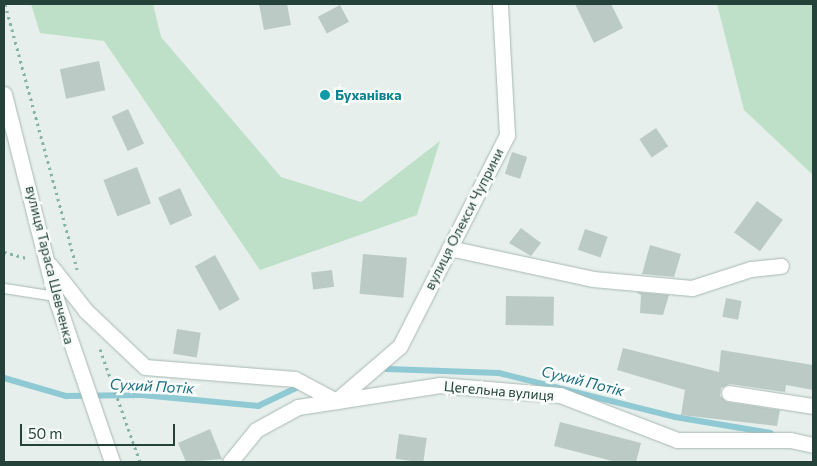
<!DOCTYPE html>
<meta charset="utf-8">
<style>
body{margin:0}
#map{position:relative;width:817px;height:466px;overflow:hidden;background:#e6efeb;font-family:Commissioner,sans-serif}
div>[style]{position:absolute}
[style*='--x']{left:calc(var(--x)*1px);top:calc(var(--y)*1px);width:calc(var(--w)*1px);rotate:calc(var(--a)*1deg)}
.green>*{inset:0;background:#bfe0c8}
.stream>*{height:6px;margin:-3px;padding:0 3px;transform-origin:3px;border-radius:3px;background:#8ec9d4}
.building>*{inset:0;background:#bbcac4;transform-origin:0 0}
.path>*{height:3px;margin-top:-1.5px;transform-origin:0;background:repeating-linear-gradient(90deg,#86b3a5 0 2.5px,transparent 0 6.5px)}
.roads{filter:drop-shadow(0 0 1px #a8b8b2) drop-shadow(0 0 1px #a8b8b2)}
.service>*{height:9px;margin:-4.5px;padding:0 4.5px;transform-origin:4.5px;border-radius:4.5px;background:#fff}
.minor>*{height:15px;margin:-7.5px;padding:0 7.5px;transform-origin:7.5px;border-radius:7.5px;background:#fff}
.tertiary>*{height:15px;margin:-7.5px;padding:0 7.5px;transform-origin:7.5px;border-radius:7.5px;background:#fff}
.dots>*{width:14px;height:14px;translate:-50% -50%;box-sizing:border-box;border:2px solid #f7fbf9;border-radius:50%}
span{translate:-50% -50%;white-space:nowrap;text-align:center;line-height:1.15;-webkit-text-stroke:5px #f7fbf9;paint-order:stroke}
.culture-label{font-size:14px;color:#0d838f;font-weight:700}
.left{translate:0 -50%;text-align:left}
.street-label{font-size:14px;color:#24423a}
.water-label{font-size:15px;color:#1c6f80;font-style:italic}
.frame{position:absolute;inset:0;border:5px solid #24423a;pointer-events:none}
.scale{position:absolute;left:20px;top:424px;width:155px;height:22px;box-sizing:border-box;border:2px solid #24423a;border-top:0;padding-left:6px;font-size:15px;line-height:18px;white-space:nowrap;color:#24423a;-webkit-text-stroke:4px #f7fbf9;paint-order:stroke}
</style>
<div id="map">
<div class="green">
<div style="clip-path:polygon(31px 4px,153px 4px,161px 37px,281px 177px,361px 202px,440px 141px,417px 215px,260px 270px,104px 41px,40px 33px)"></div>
<div style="clip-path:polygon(717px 4px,813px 4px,813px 175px,744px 110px)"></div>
</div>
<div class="stream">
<div style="--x:387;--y:369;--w:112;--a:2"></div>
<div style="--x:499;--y:373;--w:181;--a:14"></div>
<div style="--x:675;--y:417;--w:97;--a:9.5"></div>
<div style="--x:4;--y:378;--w:65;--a:16.2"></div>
<div style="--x:66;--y:396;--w:76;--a:-0.8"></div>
<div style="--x:142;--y:395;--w:117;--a:5.4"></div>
<div style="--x:258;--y:406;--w:42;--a:-25.3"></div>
</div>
<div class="building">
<div style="clip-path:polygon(259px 4px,287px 4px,291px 25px,264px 30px)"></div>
<div style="clip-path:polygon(575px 4px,611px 4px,623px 28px,594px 43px)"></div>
<div style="left:340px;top:5px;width:19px;height:25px;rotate:62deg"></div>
<div style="left:99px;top:61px;width:30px;height:40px;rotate:78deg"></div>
<div style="left:128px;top:109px;width:38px;height:18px;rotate:65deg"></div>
<div style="left:656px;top:128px;width:22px;height:20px;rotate:56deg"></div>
<div style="left:512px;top:152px;width:16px;height:23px;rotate:18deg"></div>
<div style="left:137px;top:167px;width:39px;height:36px;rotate:69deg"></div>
<div style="left:180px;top:188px;width:30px;height:24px;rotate:66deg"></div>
<div style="left:757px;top:201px;width:32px;height:39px;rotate:36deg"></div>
<div style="clip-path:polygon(521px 228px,541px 243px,531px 256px,509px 243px)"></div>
<div style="left:585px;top:229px;width:24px;height:22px;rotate:19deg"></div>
<div style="clip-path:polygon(650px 245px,681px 254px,674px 277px,642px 274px)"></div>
<div style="left:363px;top:254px;width:44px;height:40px;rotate:5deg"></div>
<div style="left:215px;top:255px;width:51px;height:23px;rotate:61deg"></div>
<div style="left:332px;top:270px;width:17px;height:21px;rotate:83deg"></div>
<div style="clip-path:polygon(636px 292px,669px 295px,663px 315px,640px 313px,641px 295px)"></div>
<div style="left:506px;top:296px;width:48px;height:29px;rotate:1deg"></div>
<div style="left:726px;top:298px;width:16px;height:19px;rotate:11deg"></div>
<div style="left:177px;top:329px;width:24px;height:25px;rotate:9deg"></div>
<div style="clip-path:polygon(623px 348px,719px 372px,721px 350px,813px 365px,813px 390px,786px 385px,785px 392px,730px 384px,721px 388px,720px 396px,727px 402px,780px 410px,777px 426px,681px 415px,685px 390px,617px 370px)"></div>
<div style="clip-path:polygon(560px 422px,641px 443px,636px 462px,616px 462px,554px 446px)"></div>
<div style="clip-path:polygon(210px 429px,222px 459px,186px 462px,178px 443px)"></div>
<div style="left:399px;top:434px;width:28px;height:25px;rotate:8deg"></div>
</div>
<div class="path">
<div style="--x:5;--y:4;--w:275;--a:74.8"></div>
<div style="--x:4;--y:252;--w:24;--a:15"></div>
<div style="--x:100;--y:349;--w:120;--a:70.5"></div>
</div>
<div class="roads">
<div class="service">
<div style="--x:4;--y:288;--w:52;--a:8.9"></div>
</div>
<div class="minor">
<div style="--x:449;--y:248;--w:147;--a:12.1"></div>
<div style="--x:593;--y:279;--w:99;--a:5.2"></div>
<div style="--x:692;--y:288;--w:62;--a:-17.9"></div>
<div style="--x:751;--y:269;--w:30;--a:-6"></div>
<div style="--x:50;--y:265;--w:58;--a:52"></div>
<div style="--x:86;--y:311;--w:81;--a:43.5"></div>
<div style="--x:145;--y:367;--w:150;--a:4.6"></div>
<div style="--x:295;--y:379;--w:47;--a:28.2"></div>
<div style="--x:336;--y:401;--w:84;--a:-40.7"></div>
<div style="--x:400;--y:346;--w:237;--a:-63.1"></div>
<div style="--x:507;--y:135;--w:131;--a:-93.1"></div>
<div style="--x:729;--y:393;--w:85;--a:8.8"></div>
<div style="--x:230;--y:462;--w:41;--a:-50.9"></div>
<div style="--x:256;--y:430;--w:48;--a:-28.7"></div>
<div style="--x:298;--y:407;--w:144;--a:-8.8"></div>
<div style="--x:440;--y:385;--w:120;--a:4.8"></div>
<div style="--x:560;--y:395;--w:125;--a:21"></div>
<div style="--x:677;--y:440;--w:113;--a:0"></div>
<div style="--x:790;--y:440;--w:24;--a:12"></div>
</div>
<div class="tertiary">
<div style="--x:4;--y:94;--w:208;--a:75.8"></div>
<div style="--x:55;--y:296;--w:176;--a:71"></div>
</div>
</div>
<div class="dots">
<div style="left:325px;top:95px;background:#0f9aa8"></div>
</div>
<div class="culture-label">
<span class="left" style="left:335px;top:95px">Буханівка</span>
</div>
<div class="street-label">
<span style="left:464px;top:219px;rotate:-63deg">вулиця Олекси Чуприни</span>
<span style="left:50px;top:265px;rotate:76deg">вулиця Тараса Шевченка</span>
<span style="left:499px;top:391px;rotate:5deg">Цегельна вулиця</span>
</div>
<div class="water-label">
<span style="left:583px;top:381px;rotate:14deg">Сухий Потік</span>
<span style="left:152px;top:386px;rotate:3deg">Сухий Потік</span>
</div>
<div class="frame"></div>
<div class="scale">50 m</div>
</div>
